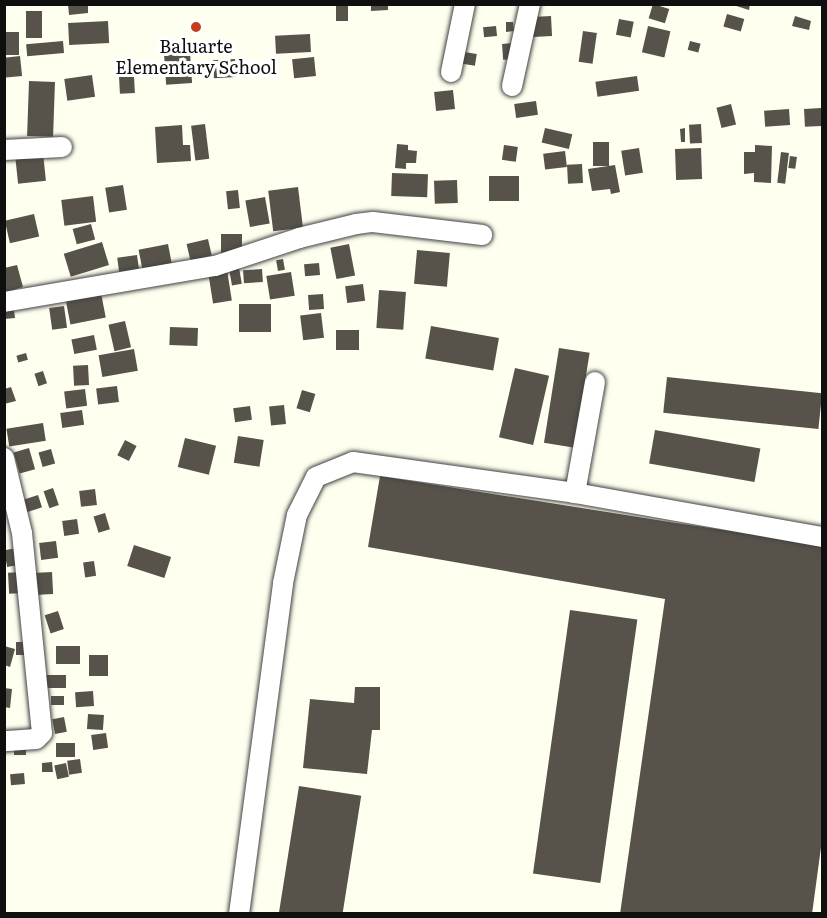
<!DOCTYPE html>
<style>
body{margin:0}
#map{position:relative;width:827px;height:918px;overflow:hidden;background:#fffff0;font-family:Literata,serif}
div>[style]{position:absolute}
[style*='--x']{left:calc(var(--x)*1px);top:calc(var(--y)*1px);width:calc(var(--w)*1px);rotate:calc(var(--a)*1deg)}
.building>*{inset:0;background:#58534a;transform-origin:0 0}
.roads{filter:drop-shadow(0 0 2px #424242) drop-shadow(0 0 2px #424242)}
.minor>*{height:20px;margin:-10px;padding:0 10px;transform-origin:10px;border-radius:10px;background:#fff}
.dots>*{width:16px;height:16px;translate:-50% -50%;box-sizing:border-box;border:3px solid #fff;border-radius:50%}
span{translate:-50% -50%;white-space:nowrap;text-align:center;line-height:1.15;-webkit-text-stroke:6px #fff;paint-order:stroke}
.poi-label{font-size:18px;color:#0f0f0f}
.frame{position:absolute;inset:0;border:6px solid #0f0f0f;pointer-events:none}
</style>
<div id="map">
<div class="building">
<div style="clip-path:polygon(68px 4px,88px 4px,88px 13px,69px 15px)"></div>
<div style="left:336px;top:4px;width:12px;height:17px"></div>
<div style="clip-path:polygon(371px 4px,388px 4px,388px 10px,371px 11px)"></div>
<div style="left:653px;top:4px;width:17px;height:15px;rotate:17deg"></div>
<div style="clip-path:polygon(730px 4px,750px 4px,749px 10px)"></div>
<div style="left:26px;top:11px;width:16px;height:27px"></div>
<div style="left:727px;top:14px;width:18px;height:13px;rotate:16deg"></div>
<div style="left:551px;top:16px;width:20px;height:19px;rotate:87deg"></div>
<div style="clip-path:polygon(795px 16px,811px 21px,809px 30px,792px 26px)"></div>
<div style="left:619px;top:19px;width:15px;height:16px;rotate:11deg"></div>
<div style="left:108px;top:21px;width:22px;height:40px;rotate:87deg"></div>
<div style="clip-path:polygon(506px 22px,513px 22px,514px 31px,506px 32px)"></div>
<div style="left:496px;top:26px;width:10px;height:13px;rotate:84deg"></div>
<div style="left:648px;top:26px;width:23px;height:27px;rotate:13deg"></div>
<div style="left:583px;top:31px;width:14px;height:31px;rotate:8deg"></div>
<div style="left:4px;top:32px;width:15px;height:23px"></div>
<div style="left:310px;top:34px;width:18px;height:35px;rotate:87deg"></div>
<div style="left:63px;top:41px;width:12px;height:37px;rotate:85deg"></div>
<div style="left:690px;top:41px;width:11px;height:9px;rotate:15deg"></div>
<div style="left:515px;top:43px;width:16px;height:13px;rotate:86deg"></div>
<div style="left:458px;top:51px;width:19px;height:12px;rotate:9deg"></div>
<div style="left:190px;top:53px;width:30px;height:26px;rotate:86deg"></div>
<div style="left:20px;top:56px;width:20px;height:16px;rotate:84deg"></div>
<div style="left:314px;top:57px;width:19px;height:22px;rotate:84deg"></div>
<div style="left:235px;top:59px;width:18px;height:22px;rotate:87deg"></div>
<div style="left:92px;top:75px;width:22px;height:28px;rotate:82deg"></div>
<div style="left:134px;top:76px;width:17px;height:15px;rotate:87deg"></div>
<div style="left:637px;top:76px;width:15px;height:42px;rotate:82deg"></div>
<div style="left:29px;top:81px;width:26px;height:55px;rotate:2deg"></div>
<div style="left:453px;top:90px;width:19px;height:19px;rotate:84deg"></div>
<div style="left:536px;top:101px;width:14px;height:22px;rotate:82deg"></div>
<div style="left:731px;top:104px;width:21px;height:15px;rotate:76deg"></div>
<div style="left:821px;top:108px;width:18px;height:17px;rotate:87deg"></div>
<div style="left:789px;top:109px;width:16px;height:25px;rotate:86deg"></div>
<div style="left:205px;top:124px;width:35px;height:14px;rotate:83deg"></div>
<div style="left:701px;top:124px;width:19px;height:12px;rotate:87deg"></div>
<div style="clip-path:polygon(182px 125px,183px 145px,190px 145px,191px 161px,157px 163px,155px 127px)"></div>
<div style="left:545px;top:128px;width:28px;height:15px;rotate:13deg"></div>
<div style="clip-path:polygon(685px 128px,685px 142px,681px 142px,680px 129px)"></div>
<div style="left:593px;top:142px;width:16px;height:24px"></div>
<div style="clip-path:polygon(397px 144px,408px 145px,408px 150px,417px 151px,416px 163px,406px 163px,406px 169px,395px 168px)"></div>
<div style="left:504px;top:145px;width:14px;height:15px;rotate:8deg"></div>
<div style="clip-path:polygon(755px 145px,772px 146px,771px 183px,754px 182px,754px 173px,744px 174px,744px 152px,755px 152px)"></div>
<div style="left:639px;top:148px;width:25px;height:18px;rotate:81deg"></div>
<div style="left:701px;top:148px;width:31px;height:26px;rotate:88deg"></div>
<div style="left:565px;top:151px;width:16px;height:22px;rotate:83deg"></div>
<div style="left:781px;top:152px;width:8px;height:31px;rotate:7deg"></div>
<div style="left:43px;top:153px;width:28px;height:28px;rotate:84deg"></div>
<div style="left:790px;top:156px;width:7px;height:12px;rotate:8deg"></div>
<div style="left:582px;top:164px;width:19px;height:15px;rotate:87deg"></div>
<div style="clip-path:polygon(615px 165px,620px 192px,611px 194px,610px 189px,592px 191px,588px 169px)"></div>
<div style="left:392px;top:173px;width:36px;height:23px;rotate:2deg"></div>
<div style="left:489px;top:176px;width:30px;height:25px"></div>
<div style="left:457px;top:180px;width:23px;height:23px;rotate:88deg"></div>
<div style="left:123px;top:185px;width:25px;height:18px;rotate:81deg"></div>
<div style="left:298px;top:187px;width:41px;height:30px;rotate:83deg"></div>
<div style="left:238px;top:190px;width:18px;height:12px;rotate:84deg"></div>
<div style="left:93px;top:196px;width:26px;height:32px;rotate:83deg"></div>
<div style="left:265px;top:197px;width:27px;height:20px;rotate:80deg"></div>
<div style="left:34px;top:214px;width:23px;height:30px;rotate:77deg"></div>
<div style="left:91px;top:224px;width:16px;height:19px;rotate:75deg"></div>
<div style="clip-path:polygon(221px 234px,242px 234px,242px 250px,221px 253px)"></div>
<div style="left:208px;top:239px;width:17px;height:22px;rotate:77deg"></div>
<div style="left:102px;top:242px;width:24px;height:40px;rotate:73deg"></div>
<div style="left:168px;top:244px;width:20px;height:30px;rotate:79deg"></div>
<div style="left:349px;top:244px;width:32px;height:19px;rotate:79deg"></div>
<div style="left:417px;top:250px;width:33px;height:34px;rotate:5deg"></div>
<div style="left:137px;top:255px;width:14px;height:20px;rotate:82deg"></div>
<div style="left:283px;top:259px;width:11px;height:7px;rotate:80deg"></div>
<div style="left:238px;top:262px;width:22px;height:10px;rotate:80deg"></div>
<div style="left:319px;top:263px;width:12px;height:15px;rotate:85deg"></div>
<div style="clip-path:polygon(17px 265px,23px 287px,6px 292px,4px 268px)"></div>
<div style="left:262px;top:269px;width:13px;height:19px;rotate:86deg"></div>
<div style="left:227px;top:270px;width:31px;height:19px;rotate:81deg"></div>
<div style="left:291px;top:272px;width:24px;height:25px;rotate:81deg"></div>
<div style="left:363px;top:284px;width:17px;height:18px;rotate:83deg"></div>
<div style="left:379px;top:290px;width:27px;height:38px;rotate:4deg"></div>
<div style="left:101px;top:293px;width:25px;height:36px;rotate:79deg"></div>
<div style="left:323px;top:294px;width:15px;height:15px;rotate:86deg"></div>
<div style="clip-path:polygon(13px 303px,15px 318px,4px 319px,4px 304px)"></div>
<div style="left:239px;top:304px;width:32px;height:28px"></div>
<div style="left:64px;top:306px;width:22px;height:15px;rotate:82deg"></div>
<div style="left:321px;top:313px;width:25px;height:21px;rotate:83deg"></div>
<div style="left:125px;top:321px;width:27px;height:17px;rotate:77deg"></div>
<div style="left:431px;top:326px;width:69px;height:33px;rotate:10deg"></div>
<div style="left:170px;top:327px;width:28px;height:18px;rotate:2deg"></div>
<div style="left:336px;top:330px;width:23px;height:20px"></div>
<div style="left:94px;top:335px;width:15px;height:23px;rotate:79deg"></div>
<div style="left:559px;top:348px;width:31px;height:96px;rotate:9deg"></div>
<div style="left:134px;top:349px;width:22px;height:36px;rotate:80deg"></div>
<div style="left:26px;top:353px;width:7px;height:10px;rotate:74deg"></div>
<div style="left:88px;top:365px;width:20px;height:15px;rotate:87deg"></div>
<div style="left:515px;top:368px;width:35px;height:71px;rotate:13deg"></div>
<div style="left:43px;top:371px;width:13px;height:9px;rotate:72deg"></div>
<div style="left:667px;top:377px;width:156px;height:36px;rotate:6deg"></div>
<div style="left:117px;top:386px;width:16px;height:21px;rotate:83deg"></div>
<div style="clip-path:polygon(11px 387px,16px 401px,4px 404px,4px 389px)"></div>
<div style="left:85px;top:389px;width:17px;height:21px;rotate:83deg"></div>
<div style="left:302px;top:390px;width:14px;height:19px;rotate:17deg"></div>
<div style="left:284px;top:405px;width:19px;height:15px;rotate:84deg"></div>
<div style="left:250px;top:406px;width:14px;height:17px;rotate:82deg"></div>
<div style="left:82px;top:410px;width:15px;height:22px;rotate:82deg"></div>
<div style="left:43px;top:423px;width:18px;height:37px;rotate:81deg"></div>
<div style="left:655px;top:430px;width:107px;height:34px;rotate:10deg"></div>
<div style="left:238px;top:436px;width:26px;height:27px;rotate:9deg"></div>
<div style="left:185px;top:438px;width:32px;height:30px;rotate:14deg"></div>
<div style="left:125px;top:440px;width:13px;height:17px;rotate:27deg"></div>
<div style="left:29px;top:448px;width:22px;height:16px;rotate:74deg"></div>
<div style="left:51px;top:449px;width:15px;height:13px;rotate:74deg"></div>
<div style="clip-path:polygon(380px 476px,676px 523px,822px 544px,822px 840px,812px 914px,620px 914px,665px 599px,368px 547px)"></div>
<div style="left:53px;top:488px;width:18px;height:10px;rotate:71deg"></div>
<div style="left:95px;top:489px;width:16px;height:16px;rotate:83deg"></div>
<div style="left:38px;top:495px;width:13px;height:17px;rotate:72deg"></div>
<div style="left:105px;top:513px;width:17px;height:12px;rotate:73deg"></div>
<div style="left:77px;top:519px;width:15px;height:15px;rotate:82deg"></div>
<div style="left:56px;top:541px;width:17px;height:17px;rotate:83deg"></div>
<div style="left:134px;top:545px;width:39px;height:22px;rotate:18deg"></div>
<div style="left:17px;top:548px;width:17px;height:13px;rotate:80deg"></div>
<div style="left:94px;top:561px;width:15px;height:11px;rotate:82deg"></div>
<div style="left:23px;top:572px;width:21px;height:15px;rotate:87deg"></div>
<div style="left:52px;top:572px;width:22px;height:19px;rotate:87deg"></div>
<div style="left:570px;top:610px;width:68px;height:266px;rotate:8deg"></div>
<div style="left:58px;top:611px;width:19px;height:14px;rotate:72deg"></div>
<div style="left:16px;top:642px;width:15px;height:13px"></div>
<div style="clip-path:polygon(4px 646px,15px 649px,10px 667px,4px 665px)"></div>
<div style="left:80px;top:646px;width:18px;height:24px;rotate:90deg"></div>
<div style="left:89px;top:655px;width:19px;height:21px"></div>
<div style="left:45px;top:675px;width:21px;height:13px"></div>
<div style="clip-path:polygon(355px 687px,380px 687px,380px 730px,372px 730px,367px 774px,303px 768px,310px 699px,354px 703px)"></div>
<div style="clip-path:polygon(4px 688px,12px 689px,10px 708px,4px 707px)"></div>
<div style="left:93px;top:691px;width:15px;height:18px;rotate:86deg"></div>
<div style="left:64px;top:696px;width:9px;height:13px;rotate:90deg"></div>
<div style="left:88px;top:714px;width:16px;height:15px;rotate:4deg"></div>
<div style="left:64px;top:717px;width:15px;height:12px;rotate:79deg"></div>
<div style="left:106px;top:733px;width:15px;height:15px;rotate:82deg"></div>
<div style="left:75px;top:743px;width:14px;height:19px;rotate:90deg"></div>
<div style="left:26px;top:745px;width:10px;height:12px;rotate:90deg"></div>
<div style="left:80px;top:759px;width:14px;height:13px;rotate:82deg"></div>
<div style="clip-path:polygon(52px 762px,53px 772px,42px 772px,42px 763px)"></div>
<div style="left:66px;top:763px;width:14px;height:12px;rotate:78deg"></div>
<div style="left:24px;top:773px;width:11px;height:14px;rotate:85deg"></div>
<div style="left:299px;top:786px;width:63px;height:130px;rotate:9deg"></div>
</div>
<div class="roads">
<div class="minor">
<div style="--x:451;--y:72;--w:69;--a:-78.4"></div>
<div style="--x:512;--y:86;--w:84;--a:-77.6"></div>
<div style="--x:4;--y:150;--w:58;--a:-3"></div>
<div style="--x:4;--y:302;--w:214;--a:-9.7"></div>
<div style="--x:215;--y:266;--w:89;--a:-18.4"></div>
<div style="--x:299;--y:238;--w:59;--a:-13.8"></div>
<div style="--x:356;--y:224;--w:17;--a:-7"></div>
<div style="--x:373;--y:222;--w:110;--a:6.8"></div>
<div style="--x:595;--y:382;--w:113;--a:100.2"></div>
<div style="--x:575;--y:493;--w:251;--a:10.1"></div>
<div style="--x:4;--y:458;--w:77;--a:76.5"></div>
<div style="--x:22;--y:533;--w:201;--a:84.3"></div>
<div style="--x:42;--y:733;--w:8;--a:135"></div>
<div style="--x:36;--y:739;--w:32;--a:176"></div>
<div style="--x:239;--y:914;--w:334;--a:-82.4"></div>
<div style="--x:283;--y:583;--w:69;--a:-78.4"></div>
<div style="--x:297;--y:515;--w:42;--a:-63.4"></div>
<div style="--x:316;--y:477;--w:40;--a:-22"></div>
<div style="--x:353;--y:462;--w:224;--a:7.9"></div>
</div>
</div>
<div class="dots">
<div style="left:196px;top:27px;background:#c73b1f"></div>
</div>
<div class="poi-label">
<span style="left:196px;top:57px">Baluarte<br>Elementary School</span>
</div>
<div class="frame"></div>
</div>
